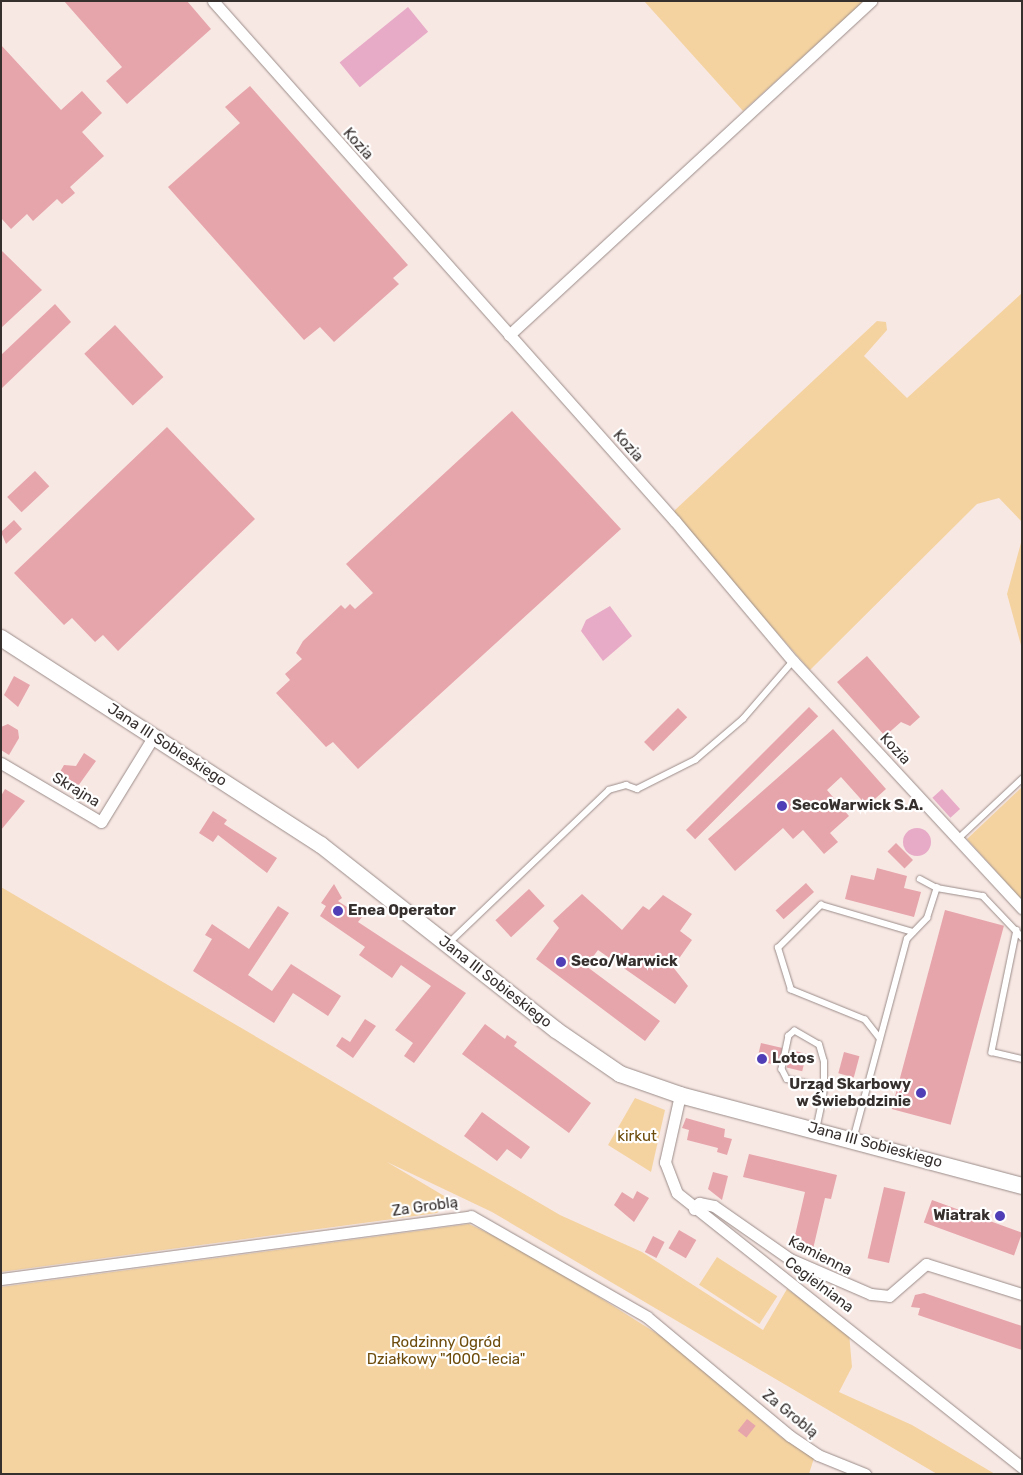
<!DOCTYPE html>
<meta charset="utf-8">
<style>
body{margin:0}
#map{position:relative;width:1023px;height:1475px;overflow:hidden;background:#f8e8e4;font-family:Rubik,sans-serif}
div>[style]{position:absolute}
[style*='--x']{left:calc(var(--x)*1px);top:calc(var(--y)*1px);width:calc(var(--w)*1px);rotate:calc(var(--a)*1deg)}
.green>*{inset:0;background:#f4d3a1;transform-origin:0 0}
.water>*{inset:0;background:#e7abc7;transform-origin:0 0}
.round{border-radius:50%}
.building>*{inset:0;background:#e6a4ab;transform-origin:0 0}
.roads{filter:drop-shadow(0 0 1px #9a8c89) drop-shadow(0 0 1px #9a8c89)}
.lane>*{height:5.5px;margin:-2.75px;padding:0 2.75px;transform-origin:2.75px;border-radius:2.75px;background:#fff}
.street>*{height:11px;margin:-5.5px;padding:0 5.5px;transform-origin:5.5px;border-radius:5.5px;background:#fff}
.secondary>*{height:16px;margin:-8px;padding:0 8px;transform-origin:8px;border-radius:8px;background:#fff}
.dots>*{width:14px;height:14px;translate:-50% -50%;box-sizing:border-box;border:2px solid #fff;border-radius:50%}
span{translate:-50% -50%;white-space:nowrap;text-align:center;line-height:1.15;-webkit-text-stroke:4.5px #fff;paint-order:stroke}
.street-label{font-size:15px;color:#352f2e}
.poi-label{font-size:15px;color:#352f2e;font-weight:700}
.left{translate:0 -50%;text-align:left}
.right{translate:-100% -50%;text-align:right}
.park-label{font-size:15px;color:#6d4c0c}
.frame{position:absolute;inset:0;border:2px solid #352f2e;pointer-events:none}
</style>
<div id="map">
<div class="green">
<div style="clip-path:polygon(644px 1px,864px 1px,743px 111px)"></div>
<div style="clip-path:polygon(1022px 293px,1022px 522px,999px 498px,977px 504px,810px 670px,673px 515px,675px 510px,877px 321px,886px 322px,887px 330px,864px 356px,907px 398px)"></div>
<div style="clip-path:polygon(1022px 539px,1022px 649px,1007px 594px)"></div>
<div style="clip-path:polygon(1022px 787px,1022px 900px,967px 839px)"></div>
<div style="clip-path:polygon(1px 887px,560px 1215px,642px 1252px,763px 1330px,787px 1289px,849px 1333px,852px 1367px,839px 1392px,912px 1425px,995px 1474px,937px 1474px,492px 1212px,387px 1162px,451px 1200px,437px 1213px,1px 1272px)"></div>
<div style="clip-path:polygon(635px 1098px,665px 1110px,651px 1172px,608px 1145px)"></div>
<div style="clip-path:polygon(469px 1224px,529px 1253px,683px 1350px,781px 1437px,814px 1458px,809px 1474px,1px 1474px,1px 1287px)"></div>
<div style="left:717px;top:1257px;width:72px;height:33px;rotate:33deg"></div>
</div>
<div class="water">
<div style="left:408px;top:7px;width:32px;height:88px;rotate:51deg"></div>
<div style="clip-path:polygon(610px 606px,632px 636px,603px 661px,581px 631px,586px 620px)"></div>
<div style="left:942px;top:789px;width:27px;height:13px;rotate:48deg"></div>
<div class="round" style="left:903px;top:828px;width:28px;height:28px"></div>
</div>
<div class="building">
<div style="clip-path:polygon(64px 1px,187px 1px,211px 29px,127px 104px,106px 81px,122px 67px)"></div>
<div style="clip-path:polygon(1px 45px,61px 110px,82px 91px,102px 113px,82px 132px,104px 156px,70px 187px,75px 193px,62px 204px,57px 199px,33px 221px,27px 214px,11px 229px,1px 218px)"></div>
<div style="clip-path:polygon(250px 86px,408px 265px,393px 278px,399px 284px,334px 342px,320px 327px,304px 340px,168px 187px,240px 123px,225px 107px)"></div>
<div style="clip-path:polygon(1px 250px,42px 290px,1px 328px)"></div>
<div style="clip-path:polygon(55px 304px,71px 322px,1px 389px,1px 355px)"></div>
<div style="left:115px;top:325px;width:71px;height:42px;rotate:47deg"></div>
<div style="clip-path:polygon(512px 411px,621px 529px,358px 769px,333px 742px,326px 747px,276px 693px,290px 680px,285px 674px,302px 659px,296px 653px,303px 641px,341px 605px,345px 609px,350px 604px,355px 609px,373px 593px,346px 564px)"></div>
<div style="clip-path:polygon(167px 427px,255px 519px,118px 651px,103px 635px,95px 642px,72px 618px,64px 625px,14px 573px)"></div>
<div style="left:35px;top:471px;width:21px;height:38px;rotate:47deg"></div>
<div style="clip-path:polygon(14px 520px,22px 529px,6px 544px,1px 532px)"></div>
<div style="clip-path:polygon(867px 656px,920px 717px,910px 726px,901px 722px,885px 736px,837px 682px)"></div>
<div style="clip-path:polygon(14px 676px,30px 685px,18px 707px,4px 695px)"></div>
<div style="left:809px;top:707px;width:13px;height:174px;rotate:45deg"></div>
<div style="left:678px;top:708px;width:13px;height:48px;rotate:45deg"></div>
<div style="clip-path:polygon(8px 724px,18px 730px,19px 738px,9px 755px,1px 750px,1px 727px)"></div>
<div style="clip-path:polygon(833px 729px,886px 789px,867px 806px,841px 777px,827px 790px,849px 816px,830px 833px,838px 842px,824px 854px,803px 830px,793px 839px,783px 828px,735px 871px,708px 839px)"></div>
<div style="clip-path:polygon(84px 753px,96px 761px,73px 793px,54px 782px,64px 765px,76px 766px)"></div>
<div style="clip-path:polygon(5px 789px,25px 801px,1px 830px,1px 796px)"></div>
<div style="clip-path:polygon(213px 811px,227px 820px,224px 824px,277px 858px,267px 873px,218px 835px,213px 842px,199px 833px)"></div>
<div style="left:896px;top:843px;width:24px;height:12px;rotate:45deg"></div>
<div style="clip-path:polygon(877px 868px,907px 876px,904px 888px,921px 892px,914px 917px,845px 899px,851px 875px,874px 880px)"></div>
<div style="left:806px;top:883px;width:12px;height:41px;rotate:48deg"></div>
<div style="clip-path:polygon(334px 884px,342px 898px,338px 901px,362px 917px,358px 922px,466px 993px,414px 1063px,404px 1056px,413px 1043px,395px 1030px,431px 986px,401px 965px,392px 978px,359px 955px,365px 947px,320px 916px,326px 906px,321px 903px)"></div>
<div style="left:529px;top:889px;width:23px;height:46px;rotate:47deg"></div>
<div style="clip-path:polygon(582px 894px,622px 930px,643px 906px,649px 910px,663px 895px,692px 914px,680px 931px,692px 940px,673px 967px,688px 986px,675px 1004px,598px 950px,586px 966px,660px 1021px,645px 1041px,536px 959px,559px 928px,553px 921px)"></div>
<div style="clip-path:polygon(278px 906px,289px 913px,248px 975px,272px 991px,291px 964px,341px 996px,328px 1016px,293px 993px,274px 1023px,193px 971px,212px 939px,205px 935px,212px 924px,249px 949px)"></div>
<div style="left:945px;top:910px;width:61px;height:206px;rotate:15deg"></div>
<div style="clip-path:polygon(365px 1019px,376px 1026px,353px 1058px,336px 1046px,342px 1037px,350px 1042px)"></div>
<div style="clip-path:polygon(485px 1024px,505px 1039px,507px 1035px,517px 1042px,514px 1046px,591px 1103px,569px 1133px,462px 1054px)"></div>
<div style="left:761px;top:1043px;width:22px;height:18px;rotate:13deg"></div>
<div style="left:791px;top:1050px;width:16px;height:18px;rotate:14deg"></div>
<div style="left:844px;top:1052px;width:16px;height:22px;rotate:15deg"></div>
<div style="clip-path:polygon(482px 1112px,530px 1147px,521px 1159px,507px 1149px,497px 1161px,464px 1136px)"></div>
<div style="clip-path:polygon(686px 1118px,725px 1129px,724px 1137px,732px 1139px,727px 1155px,717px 1152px,718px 1148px,687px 1140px,689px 1130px,682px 1128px)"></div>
<div style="clip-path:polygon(749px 1154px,837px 1175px,831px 1199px,825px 1198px,813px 1249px,793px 1244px,805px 1192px,743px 1177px)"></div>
<div style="clip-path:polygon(713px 1172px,728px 1176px,722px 1200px,708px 1189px)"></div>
<div style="left:884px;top:1187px;width:22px;height:73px;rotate:13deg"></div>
<div style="clip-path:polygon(637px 1191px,649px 1198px,634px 1222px,614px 1205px,622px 1192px,633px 1199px)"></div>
<div style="left:932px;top:1200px;width:96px;height:24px;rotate:20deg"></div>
<div style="left:679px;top:1230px;width:20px;height:21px;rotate:30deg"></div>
<div style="left:653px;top:1236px;width:13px;height:18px;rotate:27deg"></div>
<div style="clip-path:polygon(924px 1293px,1022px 1326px,1022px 1350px,918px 1315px,920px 1308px,911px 1307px,915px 1295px)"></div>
<div style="left:747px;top:1419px;width:11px;height:15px;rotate:38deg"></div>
</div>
<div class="roads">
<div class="lane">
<div style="--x:958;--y:839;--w:88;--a:-43.2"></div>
<div style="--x:920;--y:879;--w:19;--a:28"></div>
<div style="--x:1017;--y:930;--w:125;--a:101.6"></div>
<div style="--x:992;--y:1052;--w:31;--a:13"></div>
<div style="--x:449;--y:943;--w:221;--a:-43.7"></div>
<div style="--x:609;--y:790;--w:18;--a:-16"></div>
<div style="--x:626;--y:785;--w:12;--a:20"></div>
<div style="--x:637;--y:789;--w:65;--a:-26.6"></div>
<div style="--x:695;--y:760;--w:63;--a:-40.5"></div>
<div style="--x:743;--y:719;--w:77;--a:-49.2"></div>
<div style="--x:880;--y:1039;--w:24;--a:-128"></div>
<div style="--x:865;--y:1020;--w:80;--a:-157.9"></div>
<div style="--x:791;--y:990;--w:44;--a:-107.2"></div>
<div style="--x:778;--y:948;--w:61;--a:-45"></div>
<div style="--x:821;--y:905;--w:96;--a:16.4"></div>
<div style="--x:816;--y:1130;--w:34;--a:-78"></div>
<div style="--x:823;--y:1097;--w:10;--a:-84"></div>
<div style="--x:824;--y:1087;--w:25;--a:-90"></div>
<div style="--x:824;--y:1062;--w:18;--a:-106"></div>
<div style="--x:819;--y:1045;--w:28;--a:-150"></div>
<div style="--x:795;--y:1031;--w:8;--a:140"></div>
<div style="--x:789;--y:1036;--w:34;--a:102"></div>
<div style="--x:782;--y:1069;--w:11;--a:63"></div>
<div style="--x:787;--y:1079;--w:38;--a:12"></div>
<div style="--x:853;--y:1140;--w:208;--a:-75"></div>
<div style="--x:907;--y:939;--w:29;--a:-46"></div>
<div style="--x:927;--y:918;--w:32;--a:-72"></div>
<div style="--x:937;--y:888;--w:47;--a:9.9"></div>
<div style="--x:983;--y:896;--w:57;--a:46.4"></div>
</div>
<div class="street">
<div style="--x:213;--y:1;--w:696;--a:48.38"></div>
<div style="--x:675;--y:521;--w:183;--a:49.9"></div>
<div style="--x:793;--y:661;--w:337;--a:47.2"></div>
<div style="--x:509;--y:335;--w:493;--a:-42.7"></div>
<div style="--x:1;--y:763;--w:116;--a:30.5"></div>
<div style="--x:101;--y:822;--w:101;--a:-58.4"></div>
<div style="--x:680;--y:1095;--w:69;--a:102.6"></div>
<div style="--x:665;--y:1162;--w:33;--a:69"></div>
<div style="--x:677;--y:1193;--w:441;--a:38.5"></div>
<div style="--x:694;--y:1209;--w:8;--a:-50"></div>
<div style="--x:699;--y:1203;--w:15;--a:11"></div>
<div style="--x:714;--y:1206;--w:93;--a:34.9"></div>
<div style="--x:790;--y:1259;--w:88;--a:23.4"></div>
<div style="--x:871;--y:1294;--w:18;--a:6"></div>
<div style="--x:889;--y:1296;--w:49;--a:-40.9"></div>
<div style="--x:926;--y:1264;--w:101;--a:17.4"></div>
<div style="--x:1;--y:1279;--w:474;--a:-7.6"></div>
<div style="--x:471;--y:1216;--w:203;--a:29.8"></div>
<div style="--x:647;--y:1317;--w:186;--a:39.8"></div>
<div style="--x:790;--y:1436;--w:34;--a:34"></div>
<div style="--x:818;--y:1455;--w:51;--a:22"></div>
</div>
<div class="secondary">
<div style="--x:1;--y:638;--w:381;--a:32.9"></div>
<div style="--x:321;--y:845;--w:299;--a:38.2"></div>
<div style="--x:556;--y:1030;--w:78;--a:34.5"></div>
<div style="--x:620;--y:1074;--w:64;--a:19.3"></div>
<div style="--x:680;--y:1095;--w:354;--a:14.9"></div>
</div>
</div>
<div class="dots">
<div style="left:782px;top:806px;background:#503eb6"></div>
<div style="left:338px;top:911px;background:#503eb6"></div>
<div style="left:561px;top:962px;background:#503eb6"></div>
<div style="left:762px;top:1059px;background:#503eb6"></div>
<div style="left:921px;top:1093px;background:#503eb6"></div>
<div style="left:1000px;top:1216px;background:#503eb6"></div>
</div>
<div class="street-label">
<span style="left:358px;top:144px;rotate:48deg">Kozia</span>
<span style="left:628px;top:446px;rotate:48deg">Kozia</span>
<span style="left:167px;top:745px;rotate:33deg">Jana III Sobieskiego</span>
<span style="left:895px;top:749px;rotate:47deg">Kozia</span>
<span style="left:76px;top:790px;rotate:31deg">Skrajna</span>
<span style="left:495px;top:982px;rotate:38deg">Jana III Sobieskiego</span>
<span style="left:875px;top:1145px;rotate:15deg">Jana III Sobieskiego</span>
<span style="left:425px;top:1207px;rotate:-8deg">Za Groblą</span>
<span style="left:820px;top:1256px;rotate:27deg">Kamienna</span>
<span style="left:819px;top:1285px;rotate:37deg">Cegielniana</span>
<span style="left:790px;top:1414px;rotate:39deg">Za Groblą</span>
</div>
<div class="poi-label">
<span class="left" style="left:792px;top:806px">SecoWarwick S.A.</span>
<span class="left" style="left:348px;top:911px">Enea Operator</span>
<span class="left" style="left:571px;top:962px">Seco/Warwick</span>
<span class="left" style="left:772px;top:1059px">Lotos</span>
<span class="right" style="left:911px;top:1093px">Urząd Skarbowy<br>w Świebodzinie</span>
<span class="right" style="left:990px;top:1216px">Wiatrak</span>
</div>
<div class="park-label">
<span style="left:637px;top:1137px">kirkut</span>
<span style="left:446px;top:1351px">Rodzinny Ogród<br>Działkowy "1000-lecia"</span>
</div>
<div class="frame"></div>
</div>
